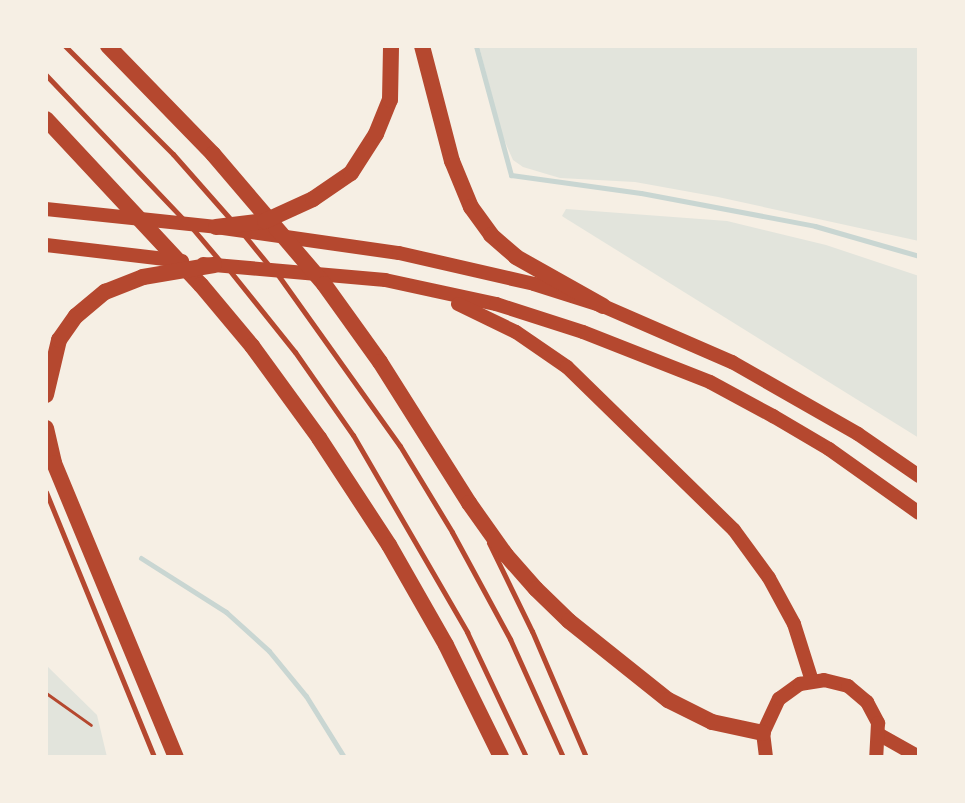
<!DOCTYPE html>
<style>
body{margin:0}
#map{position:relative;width:965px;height:803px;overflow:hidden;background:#f6efe4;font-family:Georgia,serif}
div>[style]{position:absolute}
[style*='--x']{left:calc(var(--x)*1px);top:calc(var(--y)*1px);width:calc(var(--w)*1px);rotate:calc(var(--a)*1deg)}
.green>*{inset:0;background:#e2e4dc}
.stream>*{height:5px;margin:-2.5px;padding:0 2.5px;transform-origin:2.5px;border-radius:2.5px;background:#c9d6d2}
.path>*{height:3px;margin:-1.5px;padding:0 1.5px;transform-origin:1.5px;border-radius:1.5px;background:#b5482f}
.service>*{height:5px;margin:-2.5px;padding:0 2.5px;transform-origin:2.5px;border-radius:2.5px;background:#b5482f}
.primary>*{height:14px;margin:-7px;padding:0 7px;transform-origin:7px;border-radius:7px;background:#b5482f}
.motorway>*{height:16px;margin:-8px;padding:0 8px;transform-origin:8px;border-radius:8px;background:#b5482f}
span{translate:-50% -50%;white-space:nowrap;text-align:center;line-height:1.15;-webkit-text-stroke:6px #f6efe4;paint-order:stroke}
.frame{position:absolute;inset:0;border:48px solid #f6efe4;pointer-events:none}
</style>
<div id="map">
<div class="green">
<div style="clip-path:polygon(479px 46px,919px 46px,919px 241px,718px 197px,635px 182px,560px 178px,523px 167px,513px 160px,502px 135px)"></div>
<div style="clip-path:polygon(566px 209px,727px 221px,826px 245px,919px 276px,919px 438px,565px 218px,562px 216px)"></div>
<div style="clip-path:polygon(46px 665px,97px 715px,107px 757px,46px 757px)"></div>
</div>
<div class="stream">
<div style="--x:476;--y:46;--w:134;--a:74.8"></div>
<div style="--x:511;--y:175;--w:131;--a:7.9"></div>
<div style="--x:641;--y:193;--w:177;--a:10.7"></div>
<div style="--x:815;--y:226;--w:108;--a:16.1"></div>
<div style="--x:141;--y:558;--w:101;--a:32.4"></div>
<div style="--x:226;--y:612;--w:58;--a:42.2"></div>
<div style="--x:269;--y:651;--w:58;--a:50.6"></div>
<div style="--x:306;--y:696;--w:72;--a:58.1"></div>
</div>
<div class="path">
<div style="--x:46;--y:693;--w:55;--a:35.4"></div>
</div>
<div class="service">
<div style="--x:65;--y:46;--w:153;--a:45"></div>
<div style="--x:173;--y:154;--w:91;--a:48.6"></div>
<div style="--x:46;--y:75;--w:199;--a:46.4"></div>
<div style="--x:193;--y:229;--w:42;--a:49.8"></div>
<div style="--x:244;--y:235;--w:43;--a:50.7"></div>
<div style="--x:230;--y:271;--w:104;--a:51.3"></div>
<div style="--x:295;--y:352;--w:101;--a:55.1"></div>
<div style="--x:353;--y:435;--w:228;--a:59.9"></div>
<div style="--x:467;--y:632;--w:138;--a:64.7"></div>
<div style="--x:278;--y:275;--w:210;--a:54.5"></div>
<div style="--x:400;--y:446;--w:100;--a:58.8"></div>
<div style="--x:452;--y:532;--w:122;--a:61.5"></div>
<div style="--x:510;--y:639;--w:129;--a:65.8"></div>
<div style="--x:46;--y:492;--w:286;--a:67.8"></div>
<div style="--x:489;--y:543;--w:98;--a:64"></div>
<div style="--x:532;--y:631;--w:137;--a:66.8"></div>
</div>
<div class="primary">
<div style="--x:46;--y:209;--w:171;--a:6"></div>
<div style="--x:216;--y:227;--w:185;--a:8.1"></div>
<div style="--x:399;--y:253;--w:139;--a:12.9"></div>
<div style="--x:534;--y:284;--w:72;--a:17.7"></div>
<div style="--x:603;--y:306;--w:141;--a:23.5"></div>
<div style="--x:732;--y:362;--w:145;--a:29.7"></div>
<div style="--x:858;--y:434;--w:74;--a:34.5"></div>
<div style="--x:46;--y:245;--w:137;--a:6.7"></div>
<div style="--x:203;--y:264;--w:183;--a:5"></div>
<div style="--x:385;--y:280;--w:114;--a:12.2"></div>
<div style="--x:496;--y:304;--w:91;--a:17.8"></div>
<div style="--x:583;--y:332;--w:136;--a:21.5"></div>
<div style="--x:710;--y:382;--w:72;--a:28.4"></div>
<div style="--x:773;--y:416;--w:65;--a:30.5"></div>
<div style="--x:829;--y:449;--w:110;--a:35.4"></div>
<div style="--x:458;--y:304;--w:64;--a:25.8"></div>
<div style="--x:516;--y:332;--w:62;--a:34.5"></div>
<div style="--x:567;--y:367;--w:233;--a:44.3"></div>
<div style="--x:734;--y:530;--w:59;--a:53.9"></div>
<div style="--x:769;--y:578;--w:52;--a:61.5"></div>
<div style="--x:794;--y:624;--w:60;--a:72.5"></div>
<div style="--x:880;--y:735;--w:45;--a:29.4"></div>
<div style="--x:766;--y:757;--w:24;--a:-97"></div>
<div style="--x:763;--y:733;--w:38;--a:-65"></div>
<div style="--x:779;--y:699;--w:26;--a:-36"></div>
<div style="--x:800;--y:684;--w:24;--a:-9"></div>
<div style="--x:824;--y:680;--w:25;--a:14"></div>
<div style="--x:848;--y:686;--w:25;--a:40"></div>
<div style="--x:867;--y:702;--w:24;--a:62"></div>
<div style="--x:878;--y:723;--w:34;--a:93"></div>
</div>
<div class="motorway">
<div style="--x:108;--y:46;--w:151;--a:45.8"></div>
<div style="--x:213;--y:154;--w:171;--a:49.5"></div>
<div style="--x:324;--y:284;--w:96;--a:54.3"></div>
<div style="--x:380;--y:362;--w:167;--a:57.7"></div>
<div style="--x:469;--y:503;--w:64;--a:54.6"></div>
<div style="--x:506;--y:555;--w:45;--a:48.6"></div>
<div style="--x:536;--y:589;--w:46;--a:44.1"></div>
<div style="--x:569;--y:621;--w:127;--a:38.6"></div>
<div style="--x:668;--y:700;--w:49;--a:26.6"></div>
<div style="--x:712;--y:722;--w:52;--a:12.2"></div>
<div style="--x:422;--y:46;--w:119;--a:75.4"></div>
<div style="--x:452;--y:161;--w:50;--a:67.6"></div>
<div style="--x:471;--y:207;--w:34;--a:54"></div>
<div style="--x:491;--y:235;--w:33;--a:41"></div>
<div style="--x:516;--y:257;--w:100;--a:29.4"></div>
<div style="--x:46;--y:119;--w:227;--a:47"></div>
<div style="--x:201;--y:285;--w:80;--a:50.1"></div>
<div style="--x:252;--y:346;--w:114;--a:53.9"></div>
<div style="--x:319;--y:438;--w:128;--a:56.8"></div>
<div style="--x:389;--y:545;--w:115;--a:60.3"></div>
<div style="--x:446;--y:645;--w:125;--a:63.8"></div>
<div style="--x:216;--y:227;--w:49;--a:-7"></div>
<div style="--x:265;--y:221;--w:53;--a:-24.6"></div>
<div style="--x:313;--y:199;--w:46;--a:-34.4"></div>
<div style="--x:351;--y:173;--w:46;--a:-57.3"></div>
<div style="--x:376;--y:134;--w:37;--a:-68"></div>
<div style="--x:390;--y:100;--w:54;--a:-88.9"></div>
<div style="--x:46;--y:395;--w:57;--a:-76.7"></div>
<div style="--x:59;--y:340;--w:29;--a:-55"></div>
<div style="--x:76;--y:316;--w:38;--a:-40"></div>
<div style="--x:105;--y:292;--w:41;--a:-21.5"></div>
<div style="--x:143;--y:277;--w:72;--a:-9.6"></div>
<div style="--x:46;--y:428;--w:36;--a:77"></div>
<div style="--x:54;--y:463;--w:318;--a:67.5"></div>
</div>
<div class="frame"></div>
</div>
